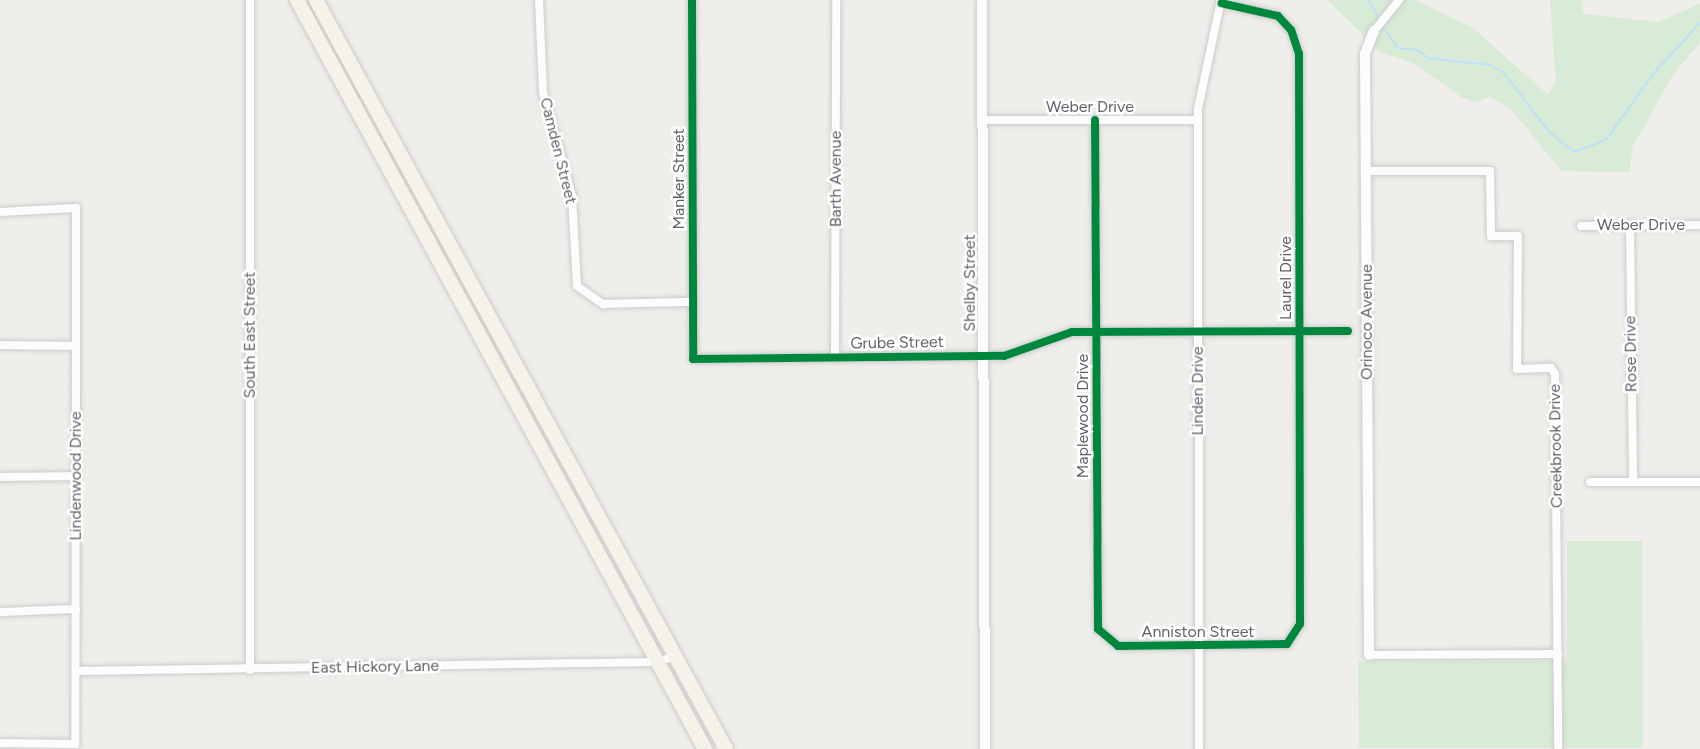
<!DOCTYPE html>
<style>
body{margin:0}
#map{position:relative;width:1700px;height:749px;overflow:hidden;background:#efeeea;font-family:Figtree,sans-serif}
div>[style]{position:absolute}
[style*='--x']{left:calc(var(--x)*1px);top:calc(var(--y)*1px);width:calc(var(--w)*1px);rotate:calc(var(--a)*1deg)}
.green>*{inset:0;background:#d8ebd6}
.stream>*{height:2px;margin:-1px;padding:0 1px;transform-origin:1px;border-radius:1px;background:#bfe0f9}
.roads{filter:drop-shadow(0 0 2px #cbcccc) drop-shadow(0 0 2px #cbcccc)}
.minor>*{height:8px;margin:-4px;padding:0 4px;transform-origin:4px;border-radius:4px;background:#fdfcfc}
.tertiary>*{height:10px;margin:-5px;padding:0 5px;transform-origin:5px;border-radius:5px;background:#fdfcfc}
.primary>*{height:14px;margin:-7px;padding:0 7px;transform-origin:7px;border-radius:7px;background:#f4f2e9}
.cycleway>*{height:8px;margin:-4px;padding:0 4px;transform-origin:4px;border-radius:4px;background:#00873e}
span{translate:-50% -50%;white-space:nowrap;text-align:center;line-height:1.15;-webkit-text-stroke:5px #fff;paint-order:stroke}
.street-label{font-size:16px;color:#5f6368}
</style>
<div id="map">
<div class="green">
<div style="clip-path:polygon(1327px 0,1415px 0,1473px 28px,1548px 95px,1556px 82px,1550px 0,1581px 0,1583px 14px,1658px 22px,1700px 4px,1700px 43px,1674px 73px,1633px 146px,1629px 172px,1561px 171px,1511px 109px,1490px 97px,1476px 102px,1461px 97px,1415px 64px,1380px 52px)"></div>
<div style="clip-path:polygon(1567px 541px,1642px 541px,1643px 748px,1359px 748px,1358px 662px,1567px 661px)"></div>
</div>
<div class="stream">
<div style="--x:1369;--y:0;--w:23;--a:61"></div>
<div style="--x:1382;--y:26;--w:27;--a:54"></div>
<div style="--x:1398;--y:48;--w:20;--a:6"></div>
<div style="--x:1418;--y:50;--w:13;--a:39"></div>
<div style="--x:1428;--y:58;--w:62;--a:6.4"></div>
<div style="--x:1490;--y:65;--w:16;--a:30"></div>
<div style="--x:1504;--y:73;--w:76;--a:52.5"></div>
<div style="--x:1550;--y:133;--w:31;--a:38"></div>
<div style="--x:1574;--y:152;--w:34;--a:-21"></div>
<div style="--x:1606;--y:140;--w:81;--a:-54.5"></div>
<div style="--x:1653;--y:74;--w:69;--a:-47.3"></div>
</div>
<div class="roads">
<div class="minor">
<div style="--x:250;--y:0;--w:670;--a:90"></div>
<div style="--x:539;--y:0;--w:92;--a:87.5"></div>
<div style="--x:543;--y:92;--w:108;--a:74.4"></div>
<div style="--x:572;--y:196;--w:90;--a:86.8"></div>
<div style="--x:577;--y:286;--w:32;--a:35"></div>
<div style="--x:603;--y:304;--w:90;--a:-1.3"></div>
<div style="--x:692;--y:0;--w:359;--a:89.8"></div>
<div style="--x:693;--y:359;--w:311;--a:-0.6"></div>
<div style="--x:1004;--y:356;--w:72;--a:-19.4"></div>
<div style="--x:1072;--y:332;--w:276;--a:-0.2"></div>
<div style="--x:1374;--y:31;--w:40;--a:-51"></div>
<div style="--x:983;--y:120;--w:215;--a:0"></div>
<div style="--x:1095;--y:120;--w:509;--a:89.66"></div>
<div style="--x:1098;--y:629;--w:26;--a:40"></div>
<div style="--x:1118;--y:646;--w:169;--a:-0.7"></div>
<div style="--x:1287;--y:644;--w:24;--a:-57"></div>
<div style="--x:1300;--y:624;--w:570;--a:-90.1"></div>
<div style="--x:1299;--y:54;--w:25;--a:-108"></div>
<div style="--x:1291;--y:30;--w:19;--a:-133"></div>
<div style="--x:1278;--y:16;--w:58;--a:-167.2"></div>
<div style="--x:1366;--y:171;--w:124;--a:0"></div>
<div style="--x:1490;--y:171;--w:65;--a:89.1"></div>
<div style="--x:1491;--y:236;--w:27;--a:0"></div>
<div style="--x:1518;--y:236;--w:133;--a:90.4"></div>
<div style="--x:1517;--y:369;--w:34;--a:-2"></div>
<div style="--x:1551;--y:368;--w:7;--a:56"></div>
<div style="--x:1555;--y:374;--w:375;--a:89.5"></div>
<div style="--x:0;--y:212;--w:76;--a:-3"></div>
<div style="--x:76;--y:208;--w:138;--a:90"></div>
<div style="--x:76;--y:346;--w:398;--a:90.1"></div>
<div style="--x:75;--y:744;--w:75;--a:-179.2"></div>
<div style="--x:1630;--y:225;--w:257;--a:89.3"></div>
<div style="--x:1581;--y:226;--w:119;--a:-0.5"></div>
<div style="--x:0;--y:345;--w:76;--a:0.8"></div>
<div style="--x:835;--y:357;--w:357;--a:-89.8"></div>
<div style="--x:0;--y:477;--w:76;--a:-0.8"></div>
<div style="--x:1590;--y:482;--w:110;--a:0"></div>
<div style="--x:0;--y:612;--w:76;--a:-2.3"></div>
<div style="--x:1369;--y:655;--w:189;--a:-0.3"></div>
<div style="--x:76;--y:671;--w:580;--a:-0.89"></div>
<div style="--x:656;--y:662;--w:19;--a:-16"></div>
<div style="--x:1199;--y:749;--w:640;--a:-90.09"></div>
<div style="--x:1198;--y:109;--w:111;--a:-78.1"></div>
</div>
<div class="tertiary">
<div style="--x:982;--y:0;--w:749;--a:89.77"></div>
<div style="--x:1369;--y:655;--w:601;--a:-90.38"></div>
<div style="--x:1365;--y:54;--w:25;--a:-69"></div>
</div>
<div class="primary">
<div style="--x:297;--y:0;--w:853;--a:61.42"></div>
<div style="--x:316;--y:0;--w:854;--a:61.3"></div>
</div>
</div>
<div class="cycleway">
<div style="--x:692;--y:0;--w:359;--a:89.8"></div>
<div style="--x:693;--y:359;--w:311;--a:-0.6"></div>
<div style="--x:1004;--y:356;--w:72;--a:-19.4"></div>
<div style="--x:1072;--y:332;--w:276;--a:-0.2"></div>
<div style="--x:1095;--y:120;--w:509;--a:89.66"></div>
<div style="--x:1098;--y:629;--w:26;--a:40"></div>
<div style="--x:1118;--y:646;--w:169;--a:-0.7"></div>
<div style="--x:1287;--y:644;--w:24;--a:-57"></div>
<div style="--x:1300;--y:624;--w:570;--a:-90.1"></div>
<div style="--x:1299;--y:54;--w:25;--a:-108"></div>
<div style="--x:1291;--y:30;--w:19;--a:-133"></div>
<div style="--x:1278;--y:16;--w:58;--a:-167.2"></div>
</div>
<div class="street-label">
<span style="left:1090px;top:107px">Weber Drive</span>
<span style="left:558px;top:151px;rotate:76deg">Camden Street</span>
<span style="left:679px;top:179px;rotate:-90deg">Manker Street</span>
<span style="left:836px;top:179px;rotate:-90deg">Barth Avenue</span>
<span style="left:1641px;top:225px">Weber Drive</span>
<span style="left:1286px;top:278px;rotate:-90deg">Laurel Drive</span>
<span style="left:970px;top:283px;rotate:-90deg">Shelby Street</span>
<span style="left:1367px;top:322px;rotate:-90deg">Orinoco Avenue</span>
<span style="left:250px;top:335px;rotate:-90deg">South East Street</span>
<span style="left:897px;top:343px;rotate:-1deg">Grube Street</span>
<span style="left:1631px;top:354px;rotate:-91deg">Rose Drive</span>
<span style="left:1198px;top:391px;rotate:-90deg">Linden Drive</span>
<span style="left:1083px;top:416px;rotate:-90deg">Maplewood Drive</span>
<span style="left:1556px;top:446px;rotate:-91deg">Creekbrook Drive</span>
<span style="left:76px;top:476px;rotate:-90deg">Lindenwood Drive</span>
<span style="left:1198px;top:632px">Anniston Street</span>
<span style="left:375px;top:667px;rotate:-1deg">East Hickory Lane</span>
</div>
</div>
